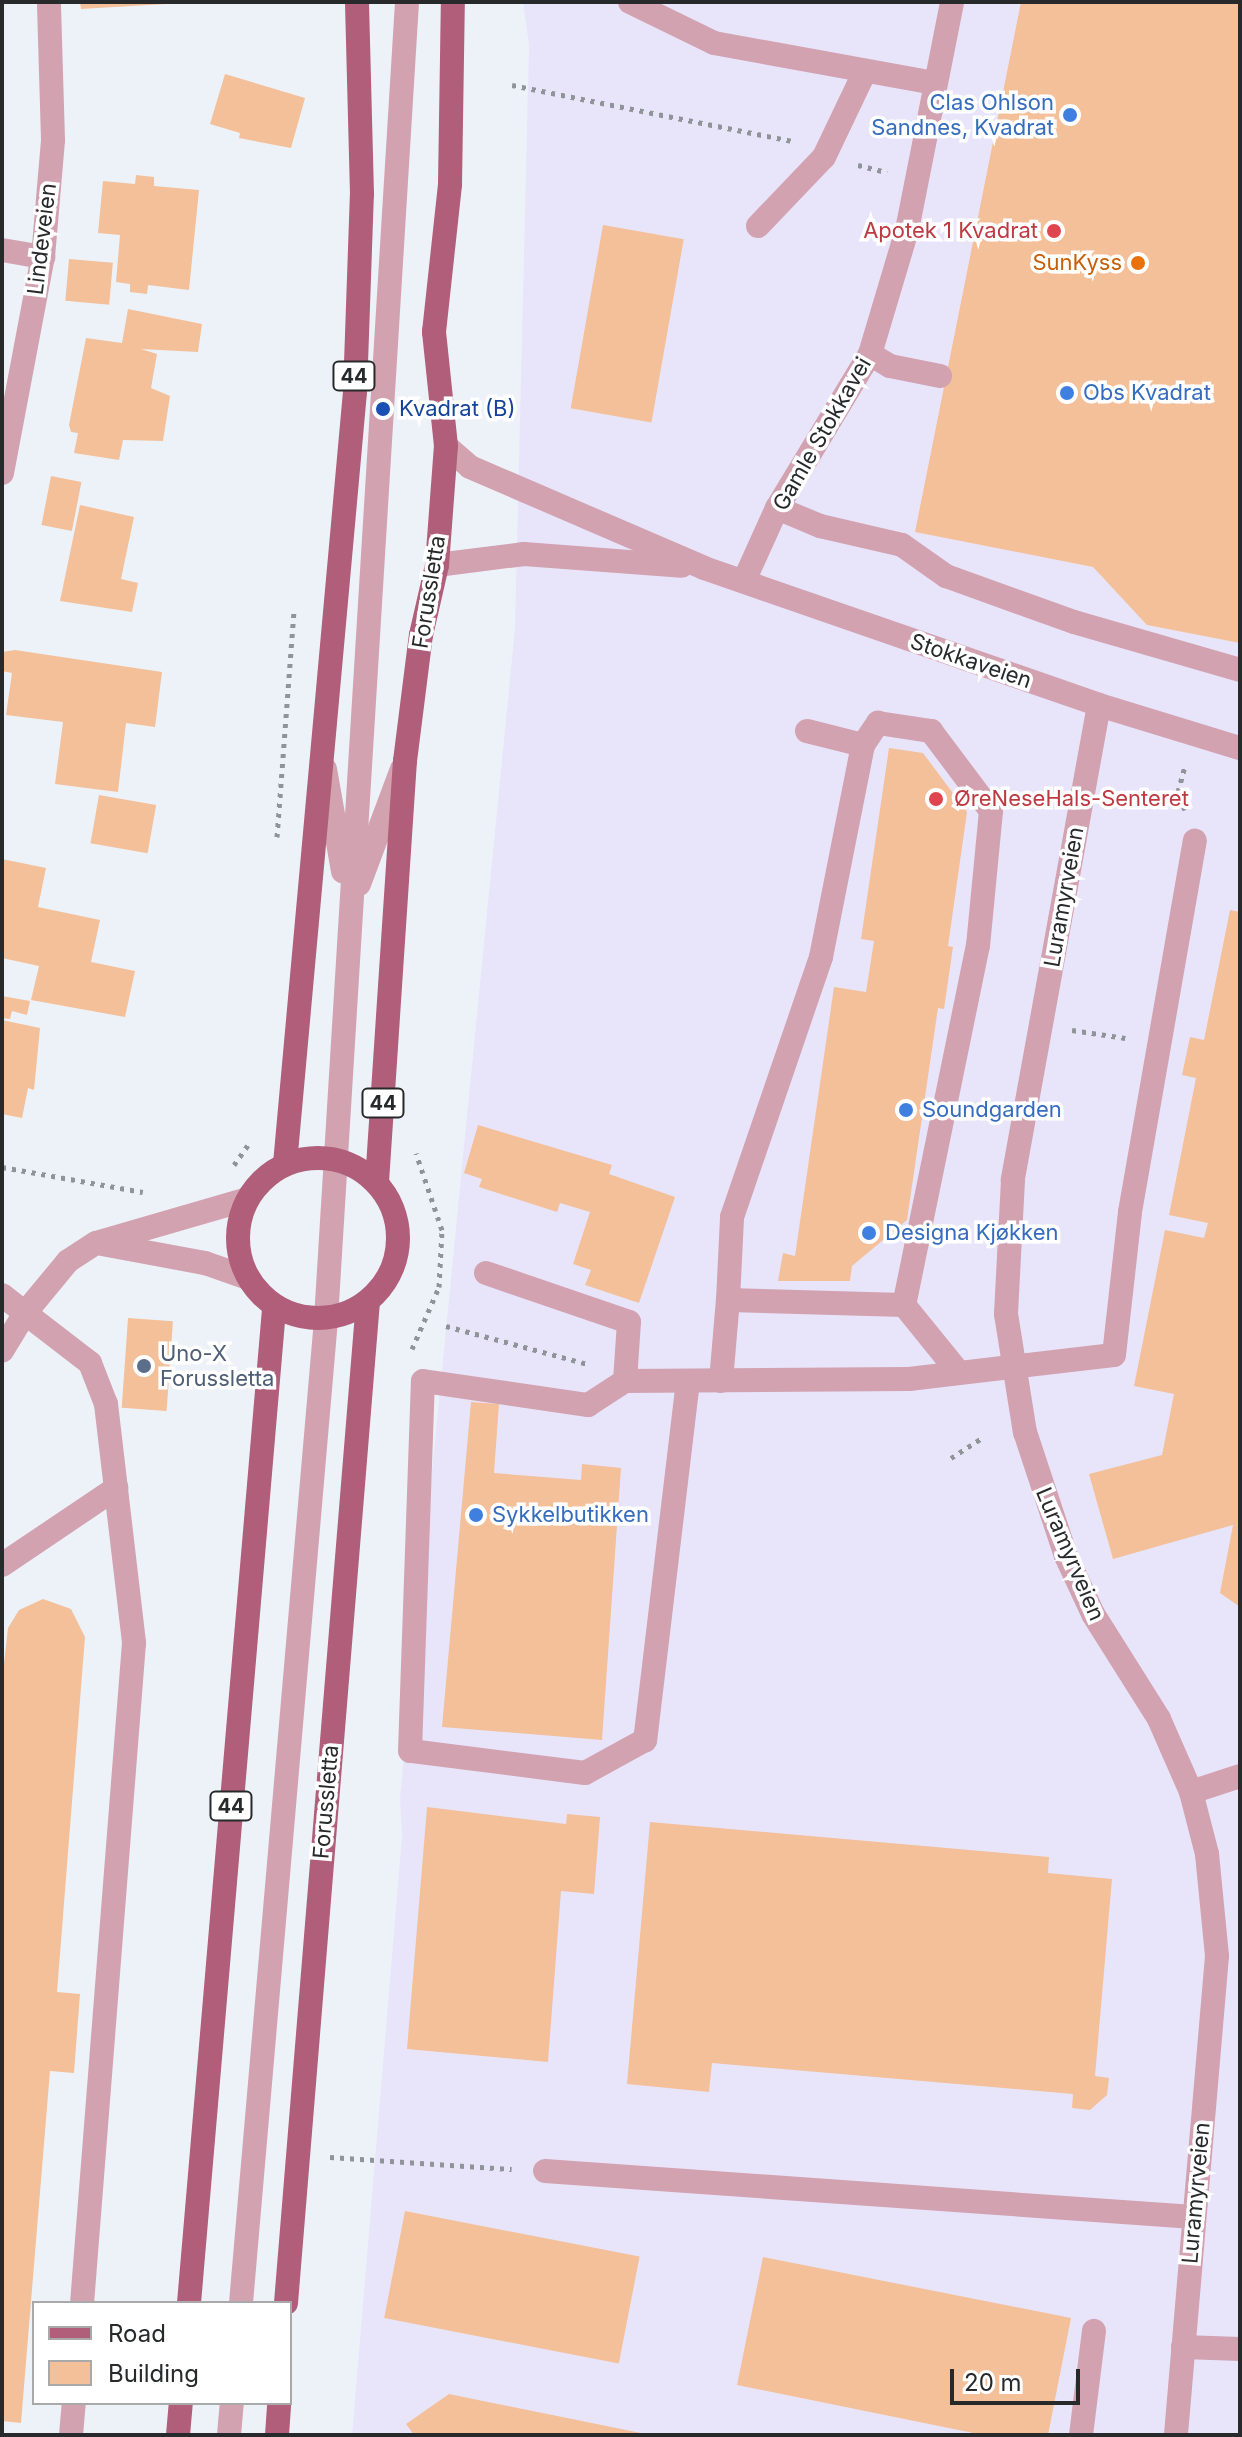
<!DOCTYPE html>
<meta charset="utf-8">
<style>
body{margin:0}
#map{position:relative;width:1242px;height:2437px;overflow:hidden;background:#edf2f9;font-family:Inter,sans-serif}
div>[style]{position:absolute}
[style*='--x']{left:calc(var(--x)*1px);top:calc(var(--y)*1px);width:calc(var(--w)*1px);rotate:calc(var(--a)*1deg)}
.commercial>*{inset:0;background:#e8e5fb}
.building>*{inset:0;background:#f3c09a;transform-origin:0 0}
.path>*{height:5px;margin-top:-2.5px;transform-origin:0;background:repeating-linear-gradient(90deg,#909398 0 4px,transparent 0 10px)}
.service>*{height:24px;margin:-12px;padding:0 12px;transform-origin:12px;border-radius:12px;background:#d2a2b0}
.minor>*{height:24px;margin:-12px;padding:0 12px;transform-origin:12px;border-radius:12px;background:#d2a2b0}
.tertiary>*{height:24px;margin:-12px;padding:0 12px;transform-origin:12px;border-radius:12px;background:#d2a2b0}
.primary>*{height:24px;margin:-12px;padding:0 12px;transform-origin:12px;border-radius:12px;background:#b05e79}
.primary>.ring{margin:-12px;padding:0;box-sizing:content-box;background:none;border:24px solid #b05e79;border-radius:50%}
.dots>*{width:22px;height:22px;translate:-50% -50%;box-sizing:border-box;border:4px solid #fff;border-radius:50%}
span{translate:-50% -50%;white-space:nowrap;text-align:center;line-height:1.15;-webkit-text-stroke:7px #fff;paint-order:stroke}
.shield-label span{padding:2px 6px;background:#fff;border:2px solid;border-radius:6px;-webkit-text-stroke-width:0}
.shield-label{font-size:20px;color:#27292b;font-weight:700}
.shop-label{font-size:22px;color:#366cbe}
.right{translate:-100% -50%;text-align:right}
.left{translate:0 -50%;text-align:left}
.health-label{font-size:22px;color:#be3a42}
.street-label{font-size:22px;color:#27292b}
.food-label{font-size:22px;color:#c56008}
.transit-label{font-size:22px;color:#164399}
.service-label{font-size:22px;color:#4e5e75}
.frame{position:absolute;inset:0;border:4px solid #27292b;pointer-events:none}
.legend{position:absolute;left:32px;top:2301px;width:260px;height:104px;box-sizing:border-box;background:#fff;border:2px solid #a9a9aa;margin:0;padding:10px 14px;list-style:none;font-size:24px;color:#27292b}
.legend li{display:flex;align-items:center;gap:16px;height:40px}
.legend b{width:40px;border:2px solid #a9a9aa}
.scale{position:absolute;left:950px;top:2369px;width:130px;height:36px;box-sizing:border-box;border:4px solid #27292b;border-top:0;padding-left:10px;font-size:24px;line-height:28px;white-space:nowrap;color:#27292b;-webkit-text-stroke:6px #fff;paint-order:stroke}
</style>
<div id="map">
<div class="commercial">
<div style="clip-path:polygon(523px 2px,1240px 2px,1240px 2435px,352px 2435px,402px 1837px,400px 1797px,515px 628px,529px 45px)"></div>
</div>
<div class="building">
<div style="clip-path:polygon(80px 2px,166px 2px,166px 4px,81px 9px)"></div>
<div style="clip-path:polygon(1021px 2px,1240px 2px,1240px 643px,1147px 625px,1093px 567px,915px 532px)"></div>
<div style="clip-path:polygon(225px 74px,305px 98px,291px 148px,239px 138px,240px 133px,210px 124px)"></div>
<div style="clip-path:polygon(136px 175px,154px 177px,154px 186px,199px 190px,189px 290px,148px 285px,147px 294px,130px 292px,130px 284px,116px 282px,120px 235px,98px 233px,103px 181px,135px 184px)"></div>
<div style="left:603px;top:225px;width:82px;height:186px;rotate:10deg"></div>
<div style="left:69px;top:259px;width:44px;height:42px;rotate:5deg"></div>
<div style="clip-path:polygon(128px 309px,202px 324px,198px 352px,141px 349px,157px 354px,151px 388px,170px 396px,163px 441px,123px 440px,119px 460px,74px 453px,78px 433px,71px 432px,69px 425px,86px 338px,122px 343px)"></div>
<div style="left:51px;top:476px;width:31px;height:50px;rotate:11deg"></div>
<div style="clip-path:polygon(80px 505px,134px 517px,121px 579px,138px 583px,132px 612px,60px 601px)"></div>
<div style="clip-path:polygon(15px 650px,162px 672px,155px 727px,126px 723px,118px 792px,55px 784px,63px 722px,6px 715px,12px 673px,2px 671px,2px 652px)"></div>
<div style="clip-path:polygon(889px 748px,923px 753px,967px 812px,948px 946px,953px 947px,944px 1009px,938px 1008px,907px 1220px,852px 1266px,850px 1281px,778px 1281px,783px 1253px,795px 1256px,834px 987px,866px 992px,874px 941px,861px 939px)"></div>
<div style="left:99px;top:795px;width:58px;height:49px;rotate:10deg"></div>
<div style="clip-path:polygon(2px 859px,46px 868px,38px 907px,100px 920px,91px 962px,135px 971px,125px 1017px,31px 1000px,39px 966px,2px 958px)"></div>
<div style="clip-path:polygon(1230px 910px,1240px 912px,1240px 1607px,1220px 1593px,1233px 1525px,1113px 1559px,1089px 1474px,1162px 1455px,1174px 1394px,1134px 1386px,1165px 1230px,1204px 1238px,1208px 1223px,1169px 1215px,1196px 1078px,1182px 1075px,1190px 1037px,1204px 1040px)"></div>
<div style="clip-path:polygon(2px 996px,30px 1001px,27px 1015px,12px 1011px,10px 1019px,2px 1018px)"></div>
<div style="clip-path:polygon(2px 1020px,40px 1028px,34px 1090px,28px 1088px,22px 1118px,2px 1114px)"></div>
<div style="clip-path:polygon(478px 1125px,612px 1165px,609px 1174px,675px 1197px,639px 1303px,585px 1285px,591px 1270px,573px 1264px,590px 1212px,560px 1203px,557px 1212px,479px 1187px,482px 1179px,464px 1173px)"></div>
<div style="left:128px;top:1318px;width:45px;height:90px;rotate:4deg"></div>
<div style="clip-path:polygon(471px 1402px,499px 1404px,494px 1473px,581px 1480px,582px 1464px,621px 1468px,602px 1740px,442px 1727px)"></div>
<div style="clip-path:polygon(43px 1599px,71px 1609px,85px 1637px,57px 1992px,80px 1994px,74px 2073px,50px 2071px,21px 2423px,2px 2421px,2px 1681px,8px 1628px,19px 1610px)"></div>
<div style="clip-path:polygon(427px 1807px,566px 1824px,567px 1814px,600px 1817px,594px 1894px,561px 1891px,548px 2062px,407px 2049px)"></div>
<div style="clip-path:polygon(650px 1822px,1049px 1857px,1048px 1873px,1112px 1879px,1095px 2076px,1109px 2078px,1107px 2095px,1090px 2110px,1072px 2108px,1073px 2094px,712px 2063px,709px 2092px,627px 2084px)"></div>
<div style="left:405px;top:2211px;width:239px;height:109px;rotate:11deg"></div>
<div style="clip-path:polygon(763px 2257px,1071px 2318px,1048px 2435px,983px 2435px,737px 2385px)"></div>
<div style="clip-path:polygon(449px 2394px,646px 2434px,646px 2435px,414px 2435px,406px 2424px)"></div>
</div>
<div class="path">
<div style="--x:512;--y:85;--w:286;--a:11.3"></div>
<div style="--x:858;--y:165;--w:30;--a:14"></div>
<div style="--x:1185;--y:810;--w:19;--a:-111"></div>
<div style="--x:1178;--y:792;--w:27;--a:-75"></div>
<div style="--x:277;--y:837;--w:228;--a:-85.7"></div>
<div style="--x:1072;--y:1030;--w:54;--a:8.6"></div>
<div style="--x:234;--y:1165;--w:29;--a:-55"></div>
<div style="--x:2;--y:1167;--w:143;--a:10.1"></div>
<div style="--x:446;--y:1326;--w:147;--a:15"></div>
<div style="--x:412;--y:1349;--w:68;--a:-66.5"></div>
<div style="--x:439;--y:1287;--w:57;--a:-87"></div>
<div style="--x:442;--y:1230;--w:81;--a:-108.7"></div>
<div style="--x:951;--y:1458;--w:38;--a:-33"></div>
<div style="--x:330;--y:2157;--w:182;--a:3.8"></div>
</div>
<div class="service">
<div style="--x:630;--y:2;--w:93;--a:26"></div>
<div style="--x:714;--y:43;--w:224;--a:10.3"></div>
<div style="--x:758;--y:226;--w:95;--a:-46.3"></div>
<div style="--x:824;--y:157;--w:95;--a:-64.5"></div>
<div style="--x:870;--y:354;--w:23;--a:31"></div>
<div style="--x:890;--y:366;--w:51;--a:11.3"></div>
<div style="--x:777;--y:508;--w:47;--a:22.7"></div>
<div style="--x:820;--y:526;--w:84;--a:13"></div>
<div style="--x:902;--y:545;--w:54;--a:35.2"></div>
<div style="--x:946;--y:576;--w:136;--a:19.8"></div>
<div style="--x:1074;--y:622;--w:173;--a:16.1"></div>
<div style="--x:807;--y:731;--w:58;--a:14"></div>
<div style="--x:325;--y:769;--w:104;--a:80"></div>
<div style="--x:359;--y:884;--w:123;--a:-69.5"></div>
<div style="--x:486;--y:1273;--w:151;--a:18.9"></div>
<div style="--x:629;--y:1322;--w:59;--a:93.9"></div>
<div style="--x:728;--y:1300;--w:83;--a:-87.2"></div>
<div style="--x:732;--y:1217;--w:275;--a:-71.1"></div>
<div style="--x:821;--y:957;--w:216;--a:-78.8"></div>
<div style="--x:863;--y:745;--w:27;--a:-56"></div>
<div style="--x:878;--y:723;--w:54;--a:8.6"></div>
<div style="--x:931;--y:731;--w:100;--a:53.1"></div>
<div style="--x:991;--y:811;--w:135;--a:95.5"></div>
<div style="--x:978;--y:945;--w:368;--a:101.6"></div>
<div style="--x:25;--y:1313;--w:82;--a:37.6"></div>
<div style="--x:90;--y:1363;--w:44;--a:68.7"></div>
<div style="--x:106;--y:1404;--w:241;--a:83.3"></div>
<div style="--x:134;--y:1643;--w:662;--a:94.5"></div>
<div style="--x:688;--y:1381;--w:362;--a:96.8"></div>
<div style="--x:645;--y:1740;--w:68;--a:151.2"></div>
<div style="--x:585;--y:1773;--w:176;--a:-172.8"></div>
<div style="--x:410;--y:1751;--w:370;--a:-88"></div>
<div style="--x:423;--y:1381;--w:167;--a:8.3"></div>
<div style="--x:588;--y:1405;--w:44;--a:-33"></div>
<div style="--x:625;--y:1381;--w:284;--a:-0.4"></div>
<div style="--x:909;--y:1379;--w:206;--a:-6.7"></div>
<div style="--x:1114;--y:1355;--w:144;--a:-83.6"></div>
<div style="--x:1130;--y:1212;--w:377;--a:-80.1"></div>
<div style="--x:721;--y:1381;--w:81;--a:-85.1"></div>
<div style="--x:728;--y:1300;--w:176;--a:1.6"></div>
<div style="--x:904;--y:1305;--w:87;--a:51"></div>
<div style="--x:2;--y:1565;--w:138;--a:-34"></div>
<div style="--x:545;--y:2171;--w:650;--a:4.06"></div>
<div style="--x:241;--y:2303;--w:988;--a:-85.06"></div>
<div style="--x:326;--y:1319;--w:1319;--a:-86.48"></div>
<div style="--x:1183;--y:2347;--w:57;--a:2"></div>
<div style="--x:71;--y:2435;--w:32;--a:-85"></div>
<div style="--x:229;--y:2435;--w:32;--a:-85"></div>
<div style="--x:1081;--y:2435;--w:105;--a:-82.9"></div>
</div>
<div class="minor">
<div style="--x:2;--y:250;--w:42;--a:9.7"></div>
<div style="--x:2;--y:473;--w:220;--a:-79.3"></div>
<div style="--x:43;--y:257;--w:117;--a:-85.1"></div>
<div style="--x:53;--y:140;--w:138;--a:-91.7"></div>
<div style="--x:744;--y:581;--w:80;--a:-65.7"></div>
<div style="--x:777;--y:508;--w:180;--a:-58.9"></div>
<div style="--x:870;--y:354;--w:129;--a:-73.4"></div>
<div style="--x:907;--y:230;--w:232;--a:-78.8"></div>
<div style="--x:102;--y:1244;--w:105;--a:10.5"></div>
<div style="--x:205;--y:1263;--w:46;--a:19.2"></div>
<div style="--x:2;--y:1295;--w:29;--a:38"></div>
<div style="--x:25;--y:1313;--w:44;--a:121.2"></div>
<div style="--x:25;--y:1313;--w:67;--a:-50.4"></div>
<div style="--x:68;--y:1261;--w:33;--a:-33"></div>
<div style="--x:96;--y:1243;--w:157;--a:-16.2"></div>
<div style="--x:1191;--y:1792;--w:52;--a:-18.1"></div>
</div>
<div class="tertiary">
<div style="--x:446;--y:446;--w:32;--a:41"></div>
<div style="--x:470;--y:467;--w:255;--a:23.3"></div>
<div style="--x:704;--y:568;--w:418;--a:19.1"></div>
<div style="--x:1099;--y:705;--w:147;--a:17"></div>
<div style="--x:437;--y:565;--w:88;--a:-7.2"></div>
<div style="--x:524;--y:554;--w:158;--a:4.3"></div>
<div style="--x:1099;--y:705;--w:483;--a:100.3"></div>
<div style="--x:1013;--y:1180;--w:134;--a:93"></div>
<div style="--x:1006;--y:1314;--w:120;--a:80.9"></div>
<div style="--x:1025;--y:1432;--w:131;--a:71.7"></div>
<div style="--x:1066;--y:1556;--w:64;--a:65"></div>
<div style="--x:1093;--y:1614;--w:124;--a:57.8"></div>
<div style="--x:1159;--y:1719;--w:80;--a:66.3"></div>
<div style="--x:1191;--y:1792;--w:64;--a:75.5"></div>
<div style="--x:1207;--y:1854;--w:102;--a:84.4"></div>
<div style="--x:1217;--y:1956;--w:481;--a:94.9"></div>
</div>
<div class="primary">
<div class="ring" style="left:238px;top:1158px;width:136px;height:136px"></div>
<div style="--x:285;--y:1164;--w:775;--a:-84.82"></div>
<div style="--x:355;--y:392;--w:198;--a:-88"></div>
<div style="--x:362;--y:194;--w:192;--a:-91.5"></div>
<div style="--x:377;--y:1182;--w:422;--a:-86.2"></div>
<div style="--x:405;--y:761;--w:127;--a:-82.8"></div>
<div style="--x:421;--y:635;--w:72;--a:-77.1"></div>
<div style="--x:437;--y:565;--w:119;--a:-85.7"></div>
<div style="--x:446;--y:446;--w:115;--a:-96"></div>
<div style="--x:434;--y:332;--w:149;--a:-83.8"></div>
<div style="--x:450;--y:184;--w:182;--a:-89.1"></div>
<div style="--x:189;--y:2303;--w:998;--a:-85.11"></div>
<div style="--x:286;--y:2303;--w:1005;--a:-85.32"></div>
<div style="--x:178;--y:2435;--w:32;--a:-85"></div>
<div style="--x:277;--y:2435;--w:32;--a:-86"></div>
</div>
<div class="dots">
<div style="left:1070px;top:115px;background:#3f7fe0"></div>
<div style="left:1054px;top:231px;background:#e0444e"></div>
<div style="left:1138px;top:263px;background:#e8710a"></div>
<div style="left:1067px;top:393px;background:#3f7fe0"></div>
<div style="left:383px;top:409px;background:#1a4fb4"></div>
<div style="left:936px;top:799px;background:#e0444e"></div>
<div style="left:906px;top:1110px;background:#3f7fe0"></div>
<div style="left:869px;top:1233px;background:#3f7fe0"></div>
<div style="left:144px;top:1366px;background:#5c6f8a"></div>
<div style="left:476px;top:1515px;background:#3f7fe0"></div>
</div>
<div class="shield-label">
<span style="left:354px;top:376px">44</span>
<span style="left:383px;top:1103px">44</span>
<span style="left:231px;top:1806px">44</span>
</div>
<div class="shop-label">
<span class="right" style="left:1054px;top:115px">Clas Ohlson<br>Sandnes, Kvadrat</span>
<span class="left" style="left:1083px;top:393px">Obs Kvadrat</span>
<span class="left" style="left:922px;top:1110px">Soundgarden</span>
<span class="left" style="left:885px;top:1233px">Designa Kjøkken</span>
<span class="left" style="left:492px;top:1515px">Sykkelbutikken</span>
</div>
<div class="health-label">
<span class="right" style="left:1038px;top:231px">Apotek 1 Kvadrat</span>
<span class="left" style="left:954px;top:799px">ØreNeseHals-Senteret</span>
</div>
<div class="street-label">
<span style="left:42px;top:239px;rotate:-83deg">Lindeveien</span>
<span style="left:822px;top:434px;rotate:-60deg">Gamle Stokkavei</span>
<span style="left:429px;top:592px;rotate:-81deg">Forussletta</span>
<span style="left:971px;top:661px;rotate:19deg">Stokkaveien</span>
<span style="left:1064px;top:897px;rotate:-80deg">Luramyrveien</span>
<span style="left:1070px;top:1554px;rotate:67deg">Luramyrveien</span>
<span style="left:326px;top:1802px;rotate:-85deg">Forussletta</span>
<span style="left:1196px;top:2193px;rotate:-85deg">Luramyrveien</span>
</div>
<div class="food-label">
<span class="right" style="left:1122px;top:263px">SunKyss</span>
</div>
<div class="transit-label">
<span class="left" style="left:399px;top:409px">Kvadrat (B)</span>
</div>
<div class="service-label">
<span class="left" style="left:160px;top:1366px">Uno-X<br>Forussletta</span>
</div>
<div class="frame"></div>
<ul class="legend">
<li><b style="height:10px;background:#b05e79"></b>Road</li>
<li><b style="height:22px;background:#f3c09a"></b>Building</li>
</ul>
<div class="scale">20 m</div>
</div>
